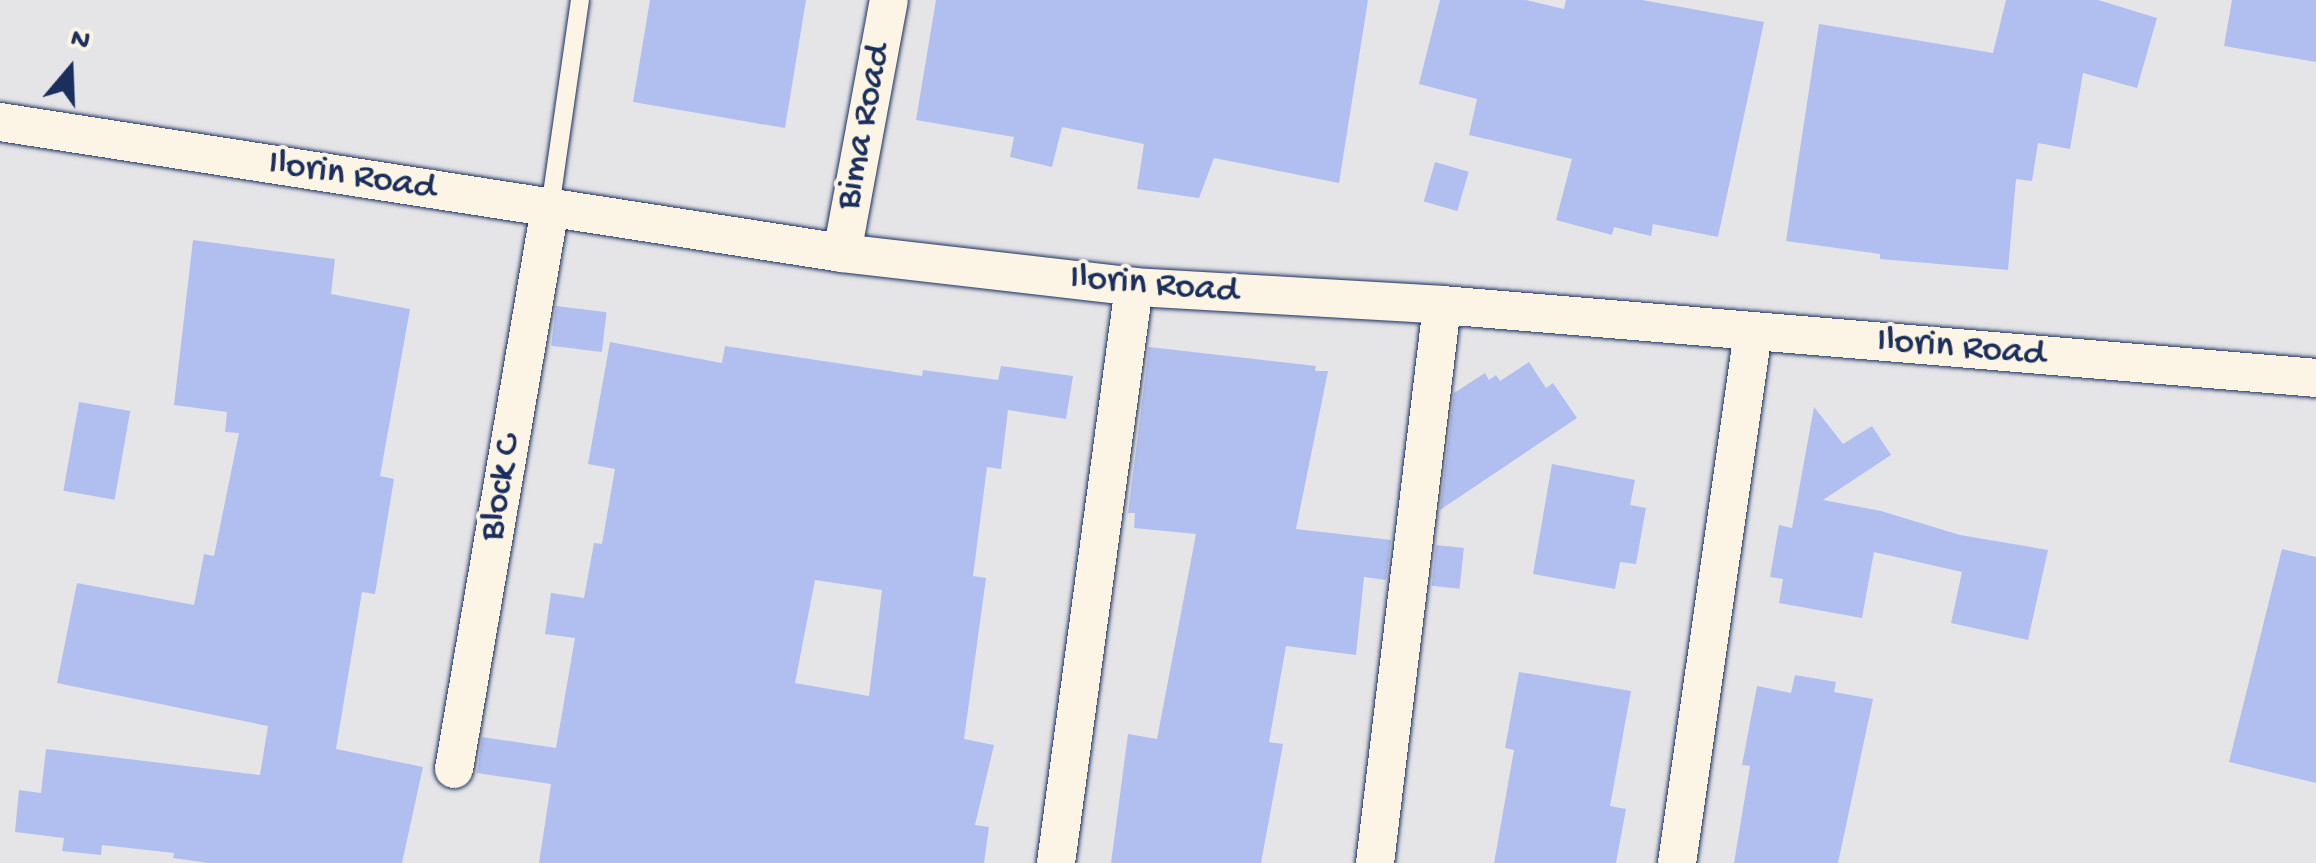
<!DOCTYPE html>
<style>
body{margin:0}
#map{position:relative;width:2316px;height:863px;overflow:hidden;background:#e5e5e8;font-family:"Gochi Hand",sans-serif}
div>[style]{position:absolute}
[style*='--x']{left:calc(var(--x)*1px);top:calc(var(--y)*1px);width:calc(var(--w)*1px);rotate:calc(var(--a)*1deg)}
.building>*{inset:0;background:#b0bfef;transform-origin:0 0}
.roads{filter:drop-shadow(0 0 2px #1b2f5e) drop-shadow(0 0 2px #1b2f5e)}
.service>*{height:18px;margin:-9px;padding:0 9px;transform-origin:9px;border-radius:9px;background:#fcf5e5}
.minor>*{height:38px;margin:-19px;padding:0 19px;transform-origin:19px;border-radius:19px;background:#fcf5e5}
span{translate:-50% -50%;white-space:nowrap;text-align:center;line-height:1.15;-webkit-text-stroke:8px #fcf5e5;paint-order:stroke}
.street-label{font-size:38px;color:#1b2f5e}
.north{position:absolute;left:20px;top:20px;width:100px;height:100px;-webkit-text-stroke:8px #fcf5e5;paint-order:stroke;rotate:19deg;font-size:28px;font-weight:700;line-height:40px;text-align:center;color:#1b2f5e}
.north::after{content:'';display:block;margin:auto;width:35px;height:45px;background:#1b2f5e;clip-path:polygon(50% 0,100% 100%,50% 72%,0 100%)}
</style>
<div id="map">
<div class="building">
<div style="clip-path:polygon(650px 0,806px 0,785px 128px,633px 102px)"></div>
<div style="clip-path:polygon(936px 0,1368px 0,1339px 183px,1214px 158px,1199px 198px,1137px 189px,1144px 144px,1062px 127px,1052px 167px,1010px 157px,1014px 137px,916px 120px)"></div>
<div style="clip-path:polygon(1440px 0,1526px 0,1564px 9px,1566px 0,1642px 0,1764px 22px,1718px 237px,1653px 224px,1651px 236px,1614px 227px,1612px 235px,1556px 220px,1572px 159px,1469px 135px,1477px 99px,1419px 84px)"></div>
<div style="clip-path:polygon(2006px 0,2098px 0,2157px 18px,2137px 88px,2083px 73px,2070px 149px,2038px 143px,2032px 181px,2016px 179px,2008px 270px,1880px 259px,1880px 254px,1786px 241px,1819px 24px,1993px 53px)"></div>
<div style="clip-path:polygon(2232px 0,2316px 0,2316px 62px,2224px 46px)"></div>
<div style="left:1435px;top:162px;width:35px;height:41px;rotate:16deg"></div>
<div style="clip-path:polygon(193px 240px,335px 259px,331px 294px,410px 309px,380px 476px,394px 479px,375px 594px,362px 592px,336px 749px,423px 767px,402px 863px,208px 863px,173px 858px,174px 853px,102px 845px,101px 855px,62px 851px,64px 838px,15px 832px,19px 790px,41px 793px,46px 749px,260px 775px,268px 726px,57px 683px,77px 583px,194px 605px,204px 554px,214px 556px,239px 433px,225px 432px,227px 412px,174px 405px)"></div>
<div style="left:556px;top:306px;width:51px;height:40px;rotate:7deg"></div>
<div style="clip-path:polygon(evenodd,610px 342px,722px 363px,725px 346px,922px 376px,923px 370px,998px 380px,1001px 366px,1073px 376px,1066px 419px,1008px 410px,1001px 469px,987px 467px,973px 576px,986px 578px,964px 739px,994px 745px,975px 825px,989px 827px,984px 863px,539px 863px,551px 784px,477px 773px,482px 737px,556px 748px,575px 638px,545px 634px,551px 593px,584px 598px,594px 543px,602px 544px,615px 469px,588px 464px,610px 342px,815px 580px,882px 590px,869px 696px,795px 683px,815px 580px)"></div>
<div style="clip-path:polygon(1149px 347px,1316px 366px,1315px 371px,1328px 371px,1296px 529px,1391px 540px,1386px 580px,1364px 577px,1356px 655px,1286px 646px,1269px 742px,1283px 744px,1261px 863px,1111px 863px,1128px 734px,1157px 739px,1196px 534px,1134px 528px,1135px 513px,1128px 513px)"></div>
<div style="clip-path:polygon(1529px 362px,1546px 388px,1553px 383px,1577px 418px,1440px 510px,1454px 393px,1485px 373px,1489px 380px,1496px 375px,1500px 381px)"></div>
<div style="left:79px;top:402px;width:52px;height:90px;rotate:10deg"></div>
<div style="clip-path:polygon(1814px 407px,1843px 444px,1872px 426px,1891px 455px,1823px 500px,1881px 511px,1960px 535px,2048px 550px,2028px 640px,1951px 623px,1962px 572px,1874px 552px,1862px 618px,1779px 603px,1783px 579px,1770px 577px,1779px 525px,1792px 528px)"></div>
<div style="clip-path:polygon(1552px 464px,1635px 480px,1630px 505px,1646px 508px,1636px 564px,1620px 562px,1615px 589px,1533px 574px)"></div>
<div style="left:1436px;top:545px;width:28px;height:41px;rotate:6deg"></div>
<div style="clip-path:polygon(2282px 549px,2316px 557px,2316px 783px,2229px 762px)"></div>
<div style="clip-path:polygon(1519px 672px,1631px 691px,1610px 806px,1626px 809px,1616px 863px,1494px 863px,1514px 750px,1505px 748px)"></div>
<div style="clip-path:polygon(1795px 675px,1836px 682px,1834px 692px,1873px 699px,1838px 863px,1734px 863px,1750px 766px,1742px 765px,1757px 686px,1791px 693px)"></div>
</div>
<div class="roads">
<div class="service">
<div style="--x:550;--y:208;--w:210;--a:-81.8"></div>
</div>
<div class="minor">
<div style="--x:0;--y:122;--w:852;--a:8.84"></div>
<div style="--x:842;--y:253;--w:294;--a:6.6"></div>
<div style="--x:1134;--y:287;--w:309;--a:3.3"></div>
<div style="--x:1442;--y:305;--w:877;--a:4.77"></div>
<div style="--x:842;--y:253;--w:257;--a:-79.5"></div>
<div style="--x:454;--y:769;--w:569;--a:-80.29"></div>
<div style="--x:1056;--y:863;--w:581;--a:-82.29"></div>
<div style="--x:1375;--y:863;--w:562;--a:-83.15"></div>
<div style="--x:1677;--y:863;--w:536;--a:-81.85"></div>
</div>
</div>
<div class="street-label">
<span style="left:865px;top:127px;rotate:-79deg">Bima Road</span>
<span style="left:352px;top:177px;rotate:9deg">Ilorin Road</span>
<span style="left:1154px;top:286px;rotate:5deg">Ilorin Road</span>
<span style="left:1961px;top:349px;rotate:5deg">Ilorin Road</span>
<span style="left:502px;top:488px;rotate:-80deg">Block C</span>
</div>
<div class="north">N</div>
</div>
